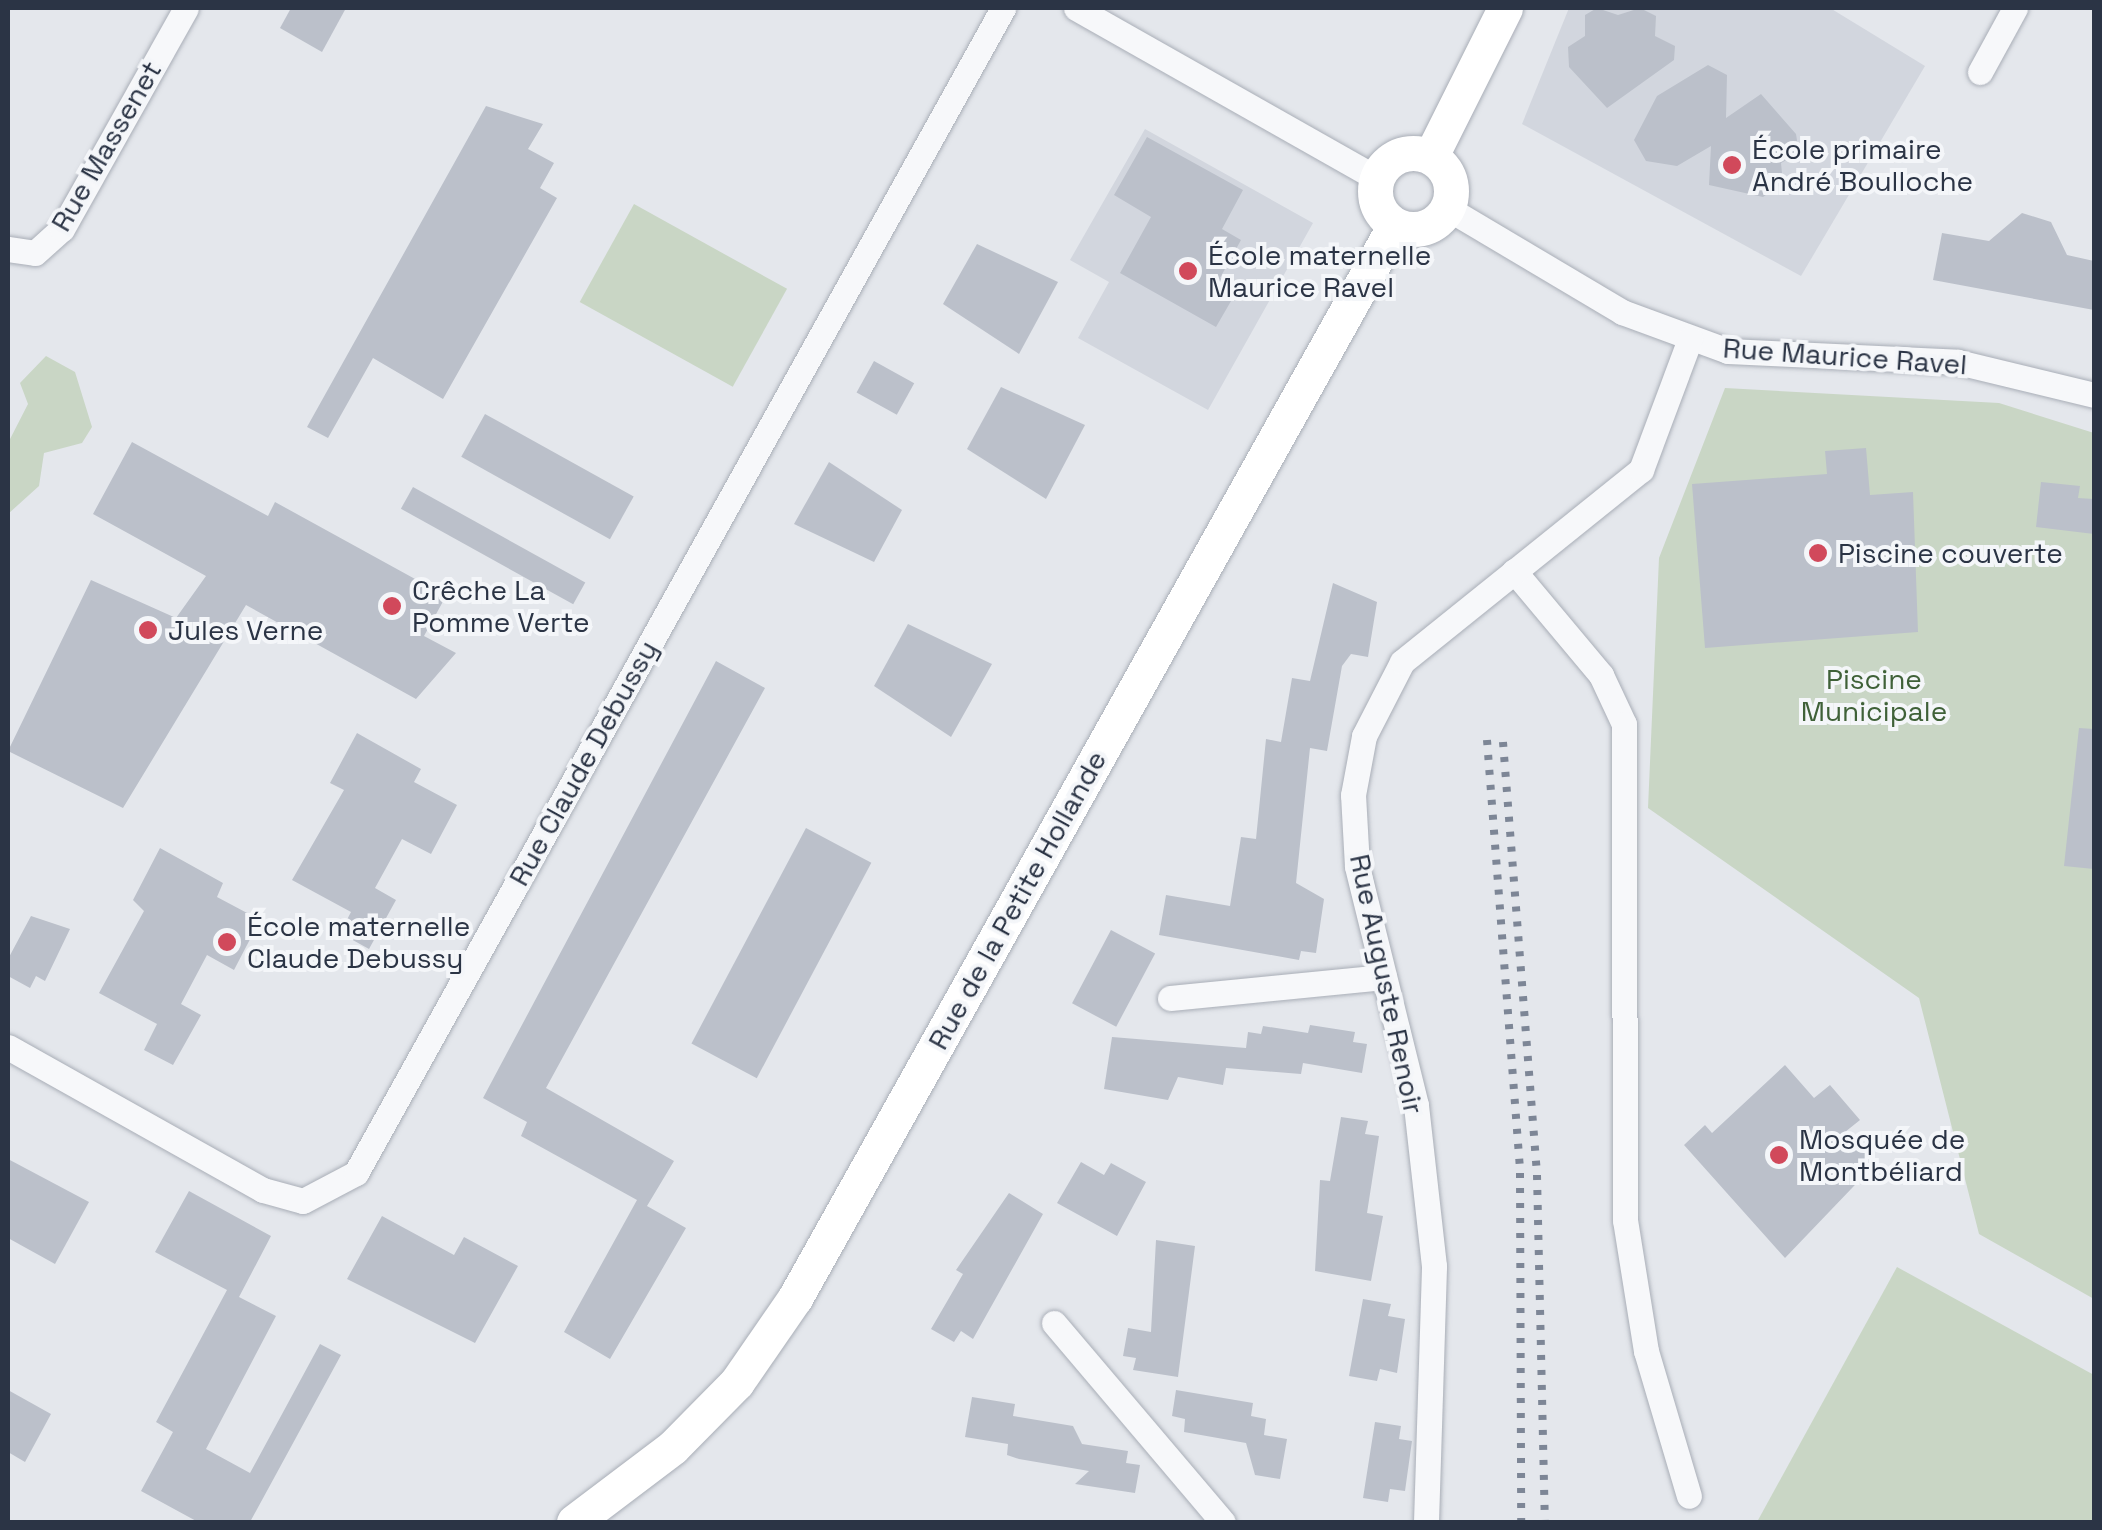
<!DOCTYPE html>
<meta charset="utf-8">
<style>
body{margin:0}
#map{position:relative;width:2102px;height:1530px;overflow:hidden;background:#e4e7ec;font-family:"Space Grotesk",sans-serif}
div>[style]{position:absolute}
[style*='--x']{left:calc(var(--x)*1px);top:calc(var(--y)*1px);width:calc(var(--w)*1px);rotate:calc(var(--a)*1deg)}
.built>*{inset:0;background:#d2d6de}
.green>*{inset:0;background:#c9d6c5;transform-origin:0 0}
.building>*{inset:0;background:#bbc0ca;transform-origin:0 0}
.roads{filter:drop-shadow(0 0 2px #a9aeb7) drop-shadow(0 0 2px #a9aeb7)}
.street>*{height:25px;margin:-12.5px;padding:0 12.5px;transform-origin:12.5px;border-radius:12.5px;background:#f7f8fa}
.secondary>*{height:35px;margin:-17.5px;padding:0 17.5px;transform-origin:17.5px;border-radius:17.5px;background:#fff}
.secondary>.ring{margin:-17.5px;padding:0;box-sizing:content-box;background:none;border:35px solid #fff;border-radius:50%}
.rail>*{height:8px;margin-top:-4px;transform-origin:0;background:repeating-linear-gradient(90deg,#7d8696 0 5px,transparent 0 15px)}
.dots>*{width:28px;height:28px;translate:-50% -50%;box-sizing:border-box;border:5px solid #f4f6f9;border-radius:50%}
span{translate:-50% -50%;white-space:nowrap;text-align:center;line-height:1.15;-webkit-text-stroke:8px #f4f6f9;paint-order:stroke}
.street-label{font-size:28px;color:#2b3445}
.poi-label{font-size:28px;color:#2b3445}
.left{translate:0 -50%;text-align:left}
.park-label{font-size:28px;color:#3f6138}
.frame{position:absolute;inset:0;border:10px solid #2b3445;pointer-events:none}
</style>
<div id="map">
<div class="built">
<div style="clip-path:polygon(1569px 8px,1830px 8px,1925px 66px,1801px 276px,1522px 124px)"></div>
<div style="clip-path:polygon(1145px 129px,1313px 223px,1208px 410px,1078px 338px,1109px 282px,1070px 260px)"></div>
</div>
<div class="green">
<div style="left:634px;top:204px;width:175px;height:112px;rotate:29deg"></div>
<div style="clip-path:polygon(46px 356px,75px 372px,92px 427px,82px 443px,44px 453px,39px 486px,8px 514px,8px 443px,28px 404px,20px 383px)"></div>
<div style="clip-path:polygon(1725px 388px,1999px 403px,2094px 433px,2094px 1299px,1979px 1234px,1919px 998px,1648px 808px,1659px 558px)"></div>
<div style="clip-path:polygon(1897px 1267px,2094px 1375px,2094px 1522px,1757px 1522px)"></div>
</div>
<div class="building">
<div style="clip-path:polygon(291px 8px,346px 8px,322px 52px,280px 28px)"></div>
<div style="clip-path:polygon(1597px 8px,1618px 15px,1640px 8px,1656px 16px,1655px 36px,1675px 46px,1674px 60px,1607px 108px,1569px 67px,1568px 47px,1585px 36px,1585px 15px)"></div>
<div style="clip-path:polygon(1708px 65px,1727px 75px,1726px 118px,1761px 94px,1796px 134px,1799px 153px,1781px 163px,1783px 183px,1763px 197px,1709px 185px,1711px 146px,1677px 166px,1646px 161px,1634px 140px,1657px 96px)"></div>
<div style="clip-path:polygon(486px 106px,543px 124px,528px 149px,554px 163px,540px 188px,557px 198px,443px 399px,373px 358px,328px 438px,307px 427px)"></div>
<div style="clip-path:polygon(1147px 137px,1243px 190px,1222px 229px,1241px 240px,1220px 278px,1238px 289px,1216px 327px,1120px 273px,1151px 217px,1114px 195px)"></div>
<div style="clip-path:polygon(2022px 213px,2051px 222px,2067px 255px,2094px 261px,2094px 310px,1933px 280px,1942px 233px,1989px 241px)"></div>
<div style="clip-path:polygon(977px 244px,1058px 282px,1019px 354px,943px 304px)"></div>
<div style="left:874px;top:361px;width:46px;height:36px;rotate:29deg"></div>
<div style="clip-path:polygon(1001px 387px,1085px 425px,1046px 499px,967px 449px)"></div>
<div style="left:485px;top:414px;width:170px;height:49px;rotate:29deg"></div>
<div style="clip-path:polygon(132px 442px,268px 516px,275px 502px,446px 596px,424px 636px,456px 653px,416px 699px,246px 605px,123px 808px,8px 751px,91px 580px,176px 618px,206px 576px,93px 514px)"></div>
<div style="clip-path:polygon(1866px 448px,1870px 495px,1913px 492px,1918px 632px,1705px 648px,1692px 484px,1827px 474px,1825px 451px)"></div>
<div style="clip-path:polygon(829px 462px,902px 510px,874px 562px,794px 524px)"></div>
<div style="clip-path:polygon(2041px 482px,2080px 486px,2078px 498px,2094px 499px,2094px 534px,2036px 527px)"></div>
<div style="left:413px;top:487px;width:197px;height:25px;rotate:29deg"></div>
<div style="clip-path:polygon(1333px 583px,1377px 602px,1368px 657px,1351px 654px,1342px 666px,1327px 751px,1310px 748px,1296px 883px,1324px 899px,1316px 953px,1301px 951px,1299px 960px,1159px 935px,1166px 895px,1230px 906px,1241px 837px,1256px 839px,1266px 739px,1281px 742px,1292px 678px,1310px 681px)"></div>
<div style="clip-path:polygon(908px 624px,992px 664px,951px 737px,874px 686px)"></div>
<div style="clip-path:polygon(716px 661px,765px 688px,546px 1088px,674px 1161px,647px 1206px,686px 1228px,610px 1359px,564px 1332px,637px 1200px,521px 1136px,527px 1122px,483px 1098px)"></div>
<div style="clip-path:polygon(2079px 728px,2094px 729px,2094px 869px,2064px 866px)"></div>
<div style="clip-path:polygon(357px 733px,421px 769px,414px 782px,457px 805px,431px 854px,402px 839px,375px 888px,396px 900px,369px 949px,340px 933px,351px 912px,292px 880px,344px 790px,330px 783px)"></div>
<div style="left:806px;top:828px;width:74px;height:244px;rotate:28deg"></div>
<div style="clip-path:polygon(160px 848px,223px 883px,217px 897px,260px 920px,234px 970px,207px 955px,181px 1004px,201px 1015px,173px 1065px,144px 1050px,157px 1024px,99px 993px,144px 911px,133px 900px)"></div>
<div style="clip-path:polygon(31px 916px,70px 929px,45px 981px,36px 976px,30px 988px,8px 976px,8px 959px)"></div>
<div style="left:1111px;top:930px;width:50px;height:83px;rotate:28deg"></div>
<div style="clip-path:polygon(1310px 1025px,1355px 1032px,1353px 1042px,1367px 1044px,1362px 1073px,1303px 1063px,1301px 1074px,1226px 1068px,1223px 1085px,1178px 1077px,1168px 1100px,1104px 1089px,1112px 1037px,1246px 1048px,1248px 1032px,1261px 1034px,1263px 1026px,1308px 1033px)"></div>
<div style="clip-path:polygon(1785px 1065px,1814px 1098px,1830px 1085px,1860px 1120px,1845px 1132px,1875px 1164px,1785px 1258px,1684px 1145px,1705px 1125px,1712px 1133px)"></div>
<div style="clip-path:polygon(1341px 1117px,1368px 1121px,1365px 1134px,1379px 1136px,1367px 1213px,1383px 1216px,1371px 1281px,1315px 1271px,1320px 1180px,1330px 1181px)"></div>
<div style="clip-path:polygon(8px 1159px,89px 1202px,55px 1264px,8px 1238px)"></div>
<div style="clip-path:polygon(1081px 1162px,1104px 1175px,1111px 1163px,1146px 1182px,1117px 1236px,1057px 1203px)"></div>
<div style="clip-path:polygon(189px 1191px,271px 1236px,239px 1297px,276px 1316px,206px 1449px,250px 1473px,320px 1344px,341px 1355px,250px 1522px,198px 1522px,141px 1491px,173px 1432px,156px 1422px,227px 1290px,155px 1252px)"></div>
<div style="clip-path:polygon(1009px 1193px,1043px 1214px,973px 1339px,961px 1331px,954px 1342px,931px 1329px,963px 1274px,956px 1270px)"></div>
<div style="clip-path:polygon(382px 1216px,454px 1255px,464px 1237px,518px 1266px,475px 1343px,347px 1279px)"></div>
<div style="clip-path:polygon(1156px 1240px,1195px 1246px,1178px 1377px,1133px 1370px,1136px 1358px,1123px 1356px,1128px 1328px,1151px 1332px)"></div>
<div style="clip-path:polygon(1363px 1299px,1391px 1304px,1388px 1316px,1405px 1319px,1397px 1373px,1380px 1369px,1377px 1381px,1349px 1376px)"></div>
<div style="clip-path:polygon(8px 1390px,51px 1414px,25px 1462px,8px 1452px)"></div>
<div style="clip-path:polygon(1176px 1390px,1253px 1403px,1251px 1416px,1266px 1419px,1264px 1435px,1287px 1439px,1280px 1479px,1255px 1475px,1246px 1443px,1184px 1432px,1185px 1419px,1172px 1416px)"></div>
<div style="clip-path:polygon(972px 1397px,1015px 1404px,1013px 1416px,1073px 1426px,1082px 1444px,1128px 1451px,1126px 1463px,1140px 1465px,1135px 1493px,1075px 1484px,1089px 1471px,1019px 1459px,1007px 1455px,1008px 1444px,965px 1437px)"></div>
<div style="clip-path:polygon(1375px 1422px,1401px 1426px,1399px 1439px,1412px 1441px,1405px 1491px,1390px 1489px,1388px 1502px,1363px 1498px)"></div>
</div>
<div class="roads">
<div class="street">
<div style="--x:1076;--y:8;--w:346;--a:29.5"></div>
<div style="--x:1980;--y:72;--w:73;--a:-61.3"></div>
<div style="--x:1447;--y:208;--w:204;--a:30.7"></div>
<div style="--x:1622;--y:312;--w:113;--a:20.2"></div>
<div style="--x:1728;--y:351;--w:230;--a:2.7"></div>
<div style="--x:1958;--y:362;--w:140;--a:13.6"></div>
<div style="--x:8;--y:249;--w:27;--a:8"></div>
<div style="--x:35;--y:253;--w:36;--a:-42"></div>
<div style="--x:62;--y:229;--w:253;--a:-60.7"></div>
<div style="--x:1514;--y:571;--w:136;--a:50.1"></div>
<div style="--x:1601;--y:675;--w:54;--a:64.9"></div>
<div style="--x:1624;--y:724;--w:496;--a:89.9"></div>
<div style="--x:1625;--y:1220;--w:133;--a:80.9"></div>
<div style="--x:1646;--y:1351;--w:151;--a:73.5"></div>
<div style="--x:1170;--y:998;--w:215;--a:-5.6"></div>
<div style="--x:8;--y:1047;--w:292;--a:29.3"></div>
<div style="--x:263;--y:1190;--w:41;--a:15.4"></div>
<div style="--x:303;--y:1201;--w:60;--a:-27.8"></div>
<div style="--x:356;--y:1173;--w:1333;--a:-60.95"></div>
<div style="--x:1054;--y:1323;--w:261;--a:49.7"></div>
<div style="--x:1426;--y:1522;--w:256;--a:-88.2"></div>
<div style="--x:1434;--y:1266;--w:162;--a:-96.4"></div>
<div style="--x:1416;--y:1105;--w:246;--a:-103.9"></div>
<div style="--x:1357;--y:866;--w:71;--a:-93.2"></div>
<div style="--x:1353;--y:795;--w:60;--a:-79.4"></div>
<div style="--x:1364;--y:736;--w:83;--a:-62.8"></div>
<div style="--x:1402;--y:662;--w:307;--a:-38.8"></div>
<div style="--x:1641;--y:470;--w:140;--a:-69.5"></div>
</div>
<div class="secondary">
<div class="ring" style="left:1375px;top:153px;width:41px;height:41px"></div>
<div style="--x:1431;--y:156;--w:165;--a:-63.4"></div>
<div style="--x:574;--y:1522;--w:124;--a:-37.1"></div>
<div style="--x:673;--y:1447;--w:91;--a:-45.4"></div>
<div style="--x:737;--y:1382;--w:102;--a:-55.4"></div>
<div style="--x:795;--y:1298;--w:1229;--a:-60.79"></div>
</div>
</div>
<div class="rail">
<div style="--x:1487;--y:740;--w:434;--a:85.6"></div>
<div style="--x:1520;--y:1173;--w:349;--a:89.8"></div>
<div style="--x:1503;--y:742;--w:434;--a:85.5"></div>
<div style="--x:1537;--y:1175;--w:347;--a:88.7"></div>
</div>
<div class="dots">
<div style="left:1732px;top:165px;background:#d1495b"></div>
<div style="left:1188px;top:271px;background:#d1495b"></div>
<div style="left:1818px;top:553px;background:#d1495b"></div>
<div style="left:392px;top:606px;background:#d1495b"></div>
<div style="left:148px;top:630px;background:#d1495b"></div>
<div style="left:227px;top:942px;background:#d1495b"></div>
<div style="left:1779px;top:1155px;background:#d1495b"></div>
</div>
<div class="street-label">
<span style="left:106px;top:146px;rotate:-60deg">Rue Massenet</span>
<span style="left:1845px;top:356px;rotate:4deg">Rue Maurice Ravel</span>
<span style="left:583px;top:763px;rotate:-61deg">Rue Claude Debussy</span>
<span style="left:1017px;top:900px;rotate:-61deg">Rue de la Petite Hollande</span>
<span style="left:1387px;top:984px;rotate:78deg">Rue Auguste Renoir</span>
</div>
<div class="poi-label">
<span class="left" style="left:1752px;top:165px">École primaire<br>André Boulloche</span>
<span class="left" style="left:1208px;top:271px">École maternelle<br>Maurice Ravel</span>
<span class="left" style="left:1838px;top:553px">Piscine couverte</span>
<span class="left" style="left:412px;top:606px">Crêche La<br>Pomme Verte</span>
<span class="left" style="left:168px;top:630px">Jules Verne</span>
<span class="left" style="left:247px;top:942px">École maternelle<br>Claude Debussy</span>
<span class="left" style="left:1799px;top:1155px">Mosquée de<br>Montbéliard</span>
</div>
<div class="park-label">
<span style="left:1874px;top:695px">Piscine<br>Municipale</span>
</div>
<div class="frame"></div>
</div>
